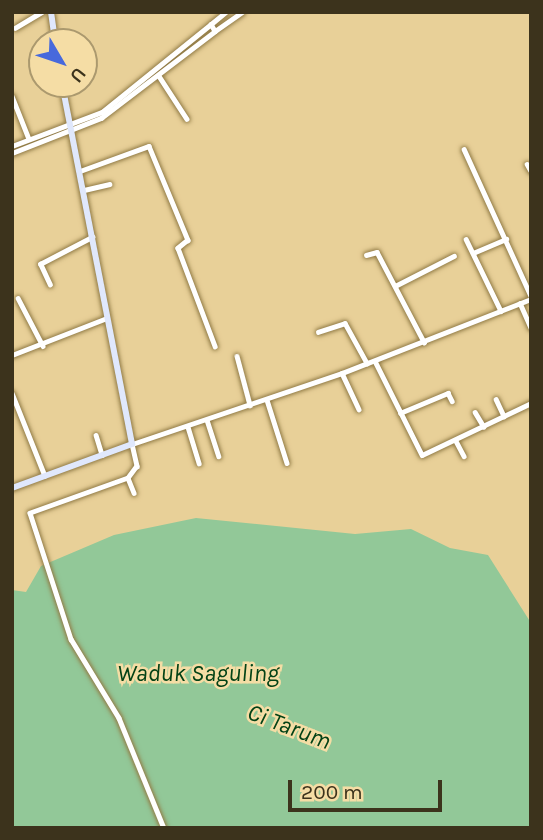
<!DOCTYPE html>
<style>
body{margin:0}
#map{position:relative;width:543px;height:840px;overflow:hidden;background:#e8d098;font-family:Karla,sans-serif}
div>[style]{position:absolute}
[style*='--x']{left:calc(var(--x)*1px);top:calc(var(--y)*1px);width:calc(var(--w)*1px);rotate:calc(var(--a)*1deg)}
.water>*{inset:0;background:#92c898}
.roads{filter:drop-shadow(0 0 2px #917b46) drop-shadow(0 0 2px #917b46)}
.minor>*{height:4.5px;margin:-2.25px;padding:0 2.25px;transform-origin:2.25px;border-radius:2.25px;background:#fff}
.tertiary>*{height:5px;margin:-2.5px;padding:0 2.5px;transform-origin:2.5px;border-radius:2.5px;background:#fff}
.secondary>*{height:6px;margin:-3px;padding:0 3px;transform-origin:3px;border-radius:3px;background:#e0e8fc}
span{translate:-50% -50%;white-space:nowrap;text-align:center;line-height:1.15;-webkit-text-stroke:5px #f5dda5;paint-order:stroke}
.water-label{font-size:24px;color:#034216;font-style:italic}
.frame{position:absolute;inset:0;border:14px solid #3c331c;pointer-events:none}
.north{position:absolute;left:28px;top:28px;width:70px;height:70px;box-sizing:border-box;background:#f5dda5;border:2px solid #ab996e;border-radius:50%;rotate:129deg;font-size:19px;font-weight:700;line-height:28px;text-align:center;color:#3c331c}
.north::after{content:'';display:block;margin:auto;width:24px;height:32px;background:#4769dc;clip-path:polygon(50% 0,100% 100%,50% 72%,0 100%)}
.scale{position:absolute;left:288px;top:780px;width:154px;height:32px;box-sizing:border-box;border:4px solid #3c331c;border-top:0;padding-left:9px;font-size:21px;line-height:24px;white-space:nowrap;color:#3c331c;-webkit-text-stroke:5px #f5dda5;paint-order:stroke}
</style>
<div id="map">
<div class="water">
<div style="clip-path:polygon(196px 518px,355px 534px,411px 529px,450px 548px,488px 555px,531px 623px,531px 828px,12px 828px,12px 590px,26px 592px,41px 566px,114px 535px)"></div>
</div>
<div class="roads">
<div class="minor">
<div style="--x:211;--y:24;--w:19;--a:-39"></div>
<div style="--x:15;--y:28;--w:31;--a:-31"></div>
<div style="--x:159;--y:76;--w:51;--a:56.9"></div>
<div style="--x:12;--y:96;--w:46;--a:68.4"></div>
<div style="--x:12;--y:146;--w:96;--a:-20.7"></div>
<div style="--x:102;--y:112;--w:140;--a:-38.9"></div>
<div style="--x:211;--y:24;--w:8;--a:60"></div>
<div style="--x:215;--y:31;--w:33;--a:-35"></div>
<div style="--x:464;--y:149;--w:162;--a:65.5"></div>
<div style="--x:12;--y:153;--w:96;--a:-21.5"></div>
<div style="--x:101;--y:118;--w:143;--a:-37.3"></div>
<div style="--x:527;--y:164;--w:8;--a:60"></div>
<div style="--x:80;--y:171;--w:73;--a:-19.9"></div>
<div style="--x:149;--y:146;--w:102;--a:67.5"></div>
<div style="--x:188;--y:240;--w:13;--a:141"></div>
<div style="--x:178;--y:248;--w:105;--a:69.3"></div>
<div style="--x:84;--y:190;--w:26;--a:-13"></div>
<div style="--x:466;--y:239;--w:80;--a:64.1"></div>
<div style="--x:473;--y:253;--w:36;--a:-23"></div>
<div style="--x:366;--y:255;--w:11;--a:-15"></div>
<div style="--x:377;--y:252;--w:102;--a:62.4"></div>
<div style="--x:50;--y:285;--w:23;--a:-115"></div>
<div style="--x:40;--y:264;--w:59;--a:-27.4"></div>
<div style="--x:395;--y:286;--w:66;--a:-27"></div>
<div style="--x:18;--y:298;--w:54;--a:62.5"></div>
<div style="--x:520;--y:303;--w:27;--a:66"></div>
<div style="--x:318;--y:332;--w:28;--a:-18"></div>
<div style="--x:345;--y:323;--w:46;--a:61.2"></div>
<div style="--x:12;--y:355;--w:102;--a:-21.3"></div>
<div style="--x:237;--y:356;--w:51;--a:75.1"></div>
<div style="--x:375;--y:361;--w:105;--a:63.4"></div>
<div style="--x:422;--y:455;--w:121;--a:-25.5"></div>
<div style="--x:342;--y:373;--w:40;--a:65"></div>
<div style="--x:12;--y:393;--w:89;--a:68.3"></div>
<div style="--x:496;--y:399;--w:19;--a:65"></div>
<div style="--x:267;--y:400;--w:66;--a:72.4"></div>
<div style="--x:475;--y:412;--w:17;--a:59"></div>
<div style="--x:400;--y:413;--w:52;--a:-22.6"></div>
<div style="--x:448;--y:393;--w:9;--a:63"></div>
<div style="--x:207;--y:420;--w:38;--a:72"></div>
<div style="--x:188;--y:427;--w:38;--a:73"></div>
<div style="--x:96;--y:435;--w:21;--a:73"></div>
<div style="--x:456;--y:441;--w:17;--a:62"></div>
<div style="--x:132;--y:444;--w:23;--a:77"></div>
<div style="--x:137;--y:466;--w:15;--a:127"></div>
<div style="--x:128;--y:478;--w:104;--a:160.3"></div>
<div style="--x:30;--y:513;--w:133;--a:72"></div>
<div style="--x:71;--y:639;--w:92;--a:58.7"></div>
<div style="--x:119;--y:718;--w:119;--a:67.8"></div>
<div style="--x:128;--y:478;--w:16;--a:68"></div>
</div>
<div class="tertiary">
<div style="--x:132;--y:444;--w:222;--a:-18.7"></div>
<div style="--x:342;--y:373;--w:203;--a:-21.4"></div>
</div>
<div class="secondary">
<div style="--x:51;--y:12;--w:30;--a:82"></div>
<div style="--x:12;--y:488;--w:128;--a:-20.1"></div>
<div style="--x:132;--y:444;--w:367;--a:-101"></div>
</div>
</div>
<div class="water-label">
<span style="left:198px;top:674px">Waduk Saguling</span>
<span style="left:289px;top:727px;rotate:21deg">Ci Tarum</span>
</div>
<div class="frame"></div>
<div class="north">U</div>
<div class="scale">200 m</div>
</div>
